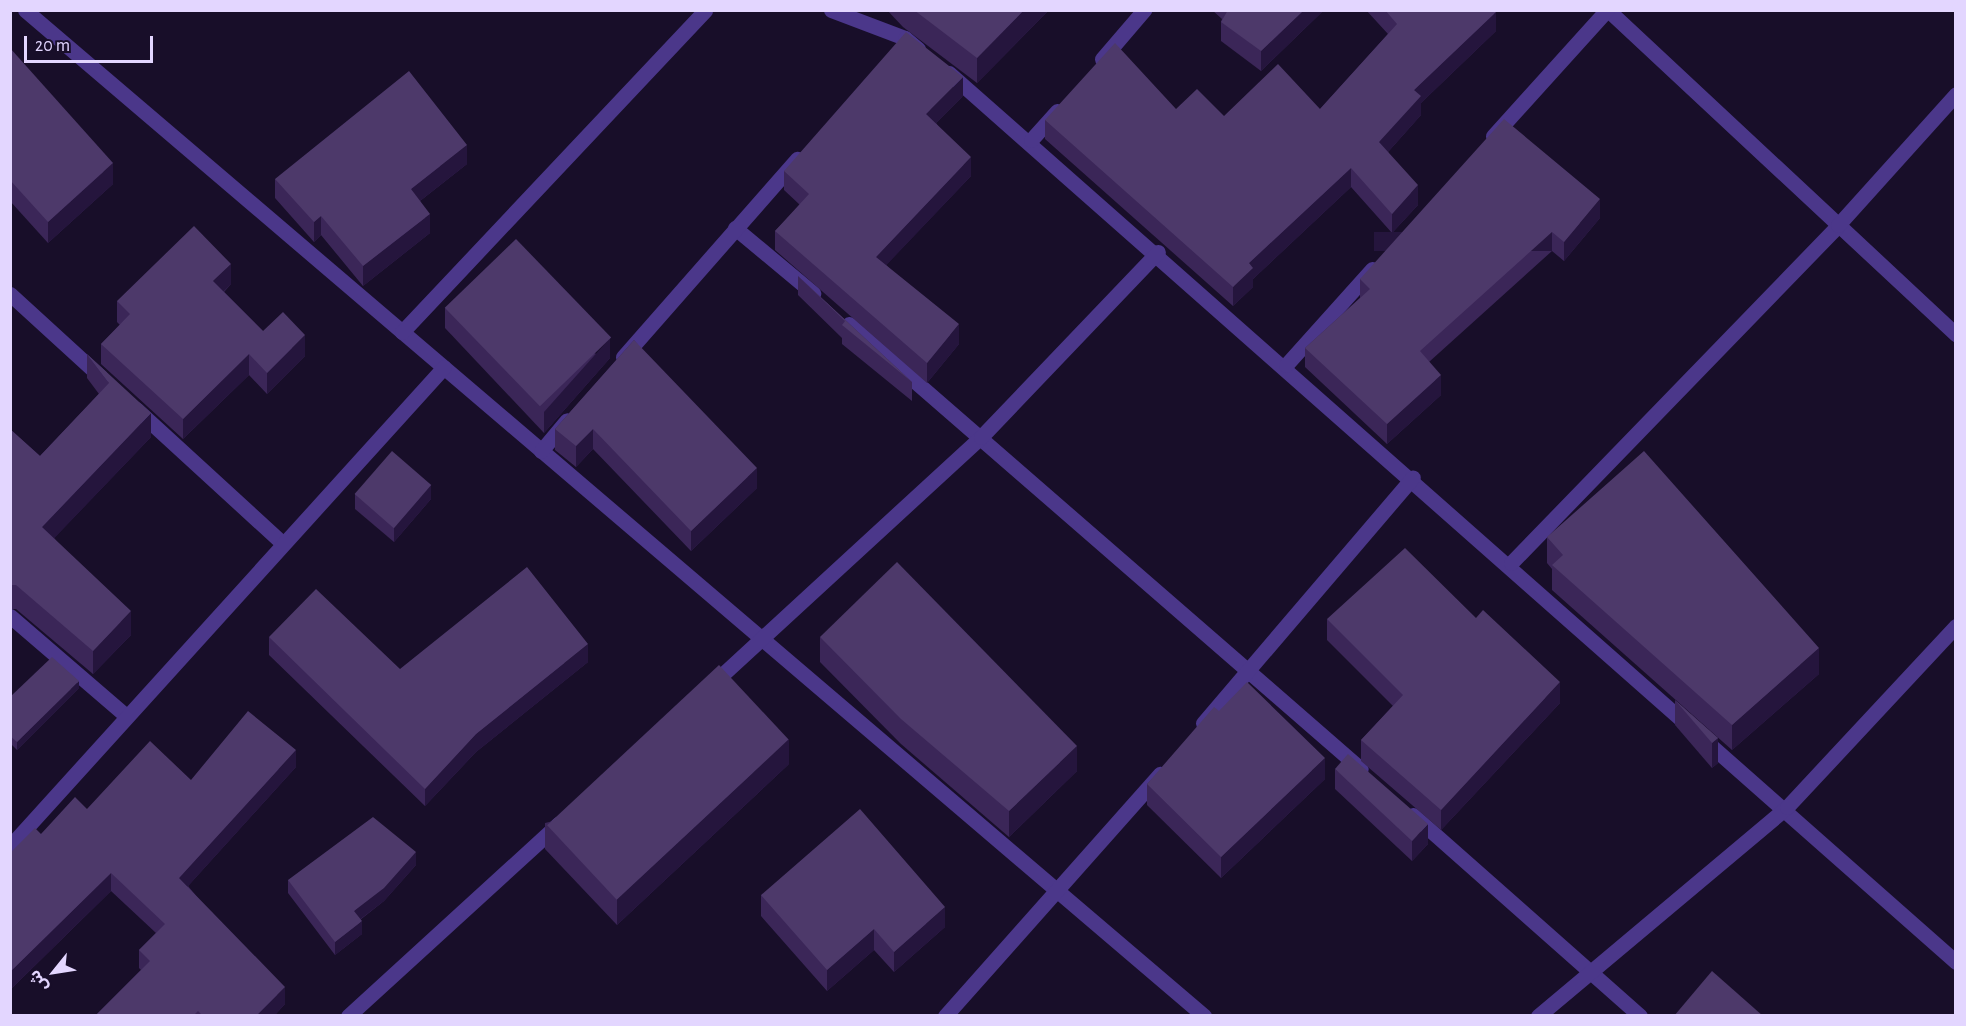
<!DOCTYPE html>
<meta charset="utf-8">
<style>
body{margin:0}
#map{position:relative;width:1966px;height:1026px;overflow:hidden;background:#180e29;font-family:"Alegreya Sans","Noto Sans Arabic",sans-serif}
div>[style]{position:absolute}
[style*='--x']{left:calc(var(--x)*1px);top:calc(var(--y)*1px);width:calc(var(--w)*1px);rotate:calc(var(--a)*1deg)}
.street>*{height:15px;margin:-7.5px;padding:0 7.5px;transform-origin:7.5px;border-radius:7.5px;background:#4b378a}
.wall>*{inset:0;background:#3b2658}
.shaded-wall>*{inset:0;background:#25153d;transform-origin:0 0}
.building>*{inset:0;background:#4d396a;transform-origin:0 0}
span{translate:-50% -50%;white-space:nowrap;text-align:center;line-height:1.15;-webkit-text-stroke:5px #180e29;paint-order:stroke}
.frame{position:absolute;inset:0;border:12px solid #e3d6ff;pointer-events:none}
.north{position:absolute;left:24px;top:942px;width:60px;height:60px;-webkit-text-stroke:4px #180e29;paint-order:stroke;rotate:240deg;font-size:16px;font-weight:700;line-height:24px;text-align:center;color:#e3d6ff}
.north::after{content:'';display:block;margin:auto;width:21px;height:27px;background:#e3d6ff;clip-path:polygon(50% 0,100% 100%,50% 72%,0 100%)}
.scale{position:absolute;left:24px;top:36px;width:129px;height:27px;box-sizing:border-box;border:3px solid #e3d6ff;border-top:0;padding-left:8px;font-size:18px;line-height:21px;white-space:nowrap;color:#e3d6ff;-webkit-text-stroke:4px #180e29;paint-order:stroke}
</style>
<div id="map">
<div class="street">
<div style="--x:25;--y:10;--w:1550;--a:40.47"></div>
<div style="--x:831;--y:10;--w:79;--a:20.7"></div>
<div style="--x:905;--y:38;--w:17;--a:40"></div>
<div style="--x:1608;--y:10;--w:476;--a:43"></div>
<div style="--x:1102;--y:59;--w:65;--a:-49.4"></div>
<div style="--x:949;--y:73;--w:1343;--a:41.44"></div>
<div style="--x:1493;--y:136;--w:170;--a:-47.9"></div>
<div style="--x:1031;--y:140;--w:39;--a:-48"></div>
<div style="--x:735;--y:228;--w:102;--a:39.8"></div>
<div style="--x:10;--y:294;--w:123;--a:42.4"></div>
<div style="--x:849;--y:324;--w:678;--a:41"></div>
<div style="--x:402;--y:332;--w:442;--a:-46.7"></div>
<div style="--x:623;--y:357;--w:264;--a:-48.7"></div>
<div style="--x:1286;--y:365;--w:129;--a:-48.1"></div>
<div style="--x:136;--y:409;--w:198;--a:42.5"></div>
<div style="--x:541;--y:451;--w:40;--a:-50"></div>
<div style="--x:1511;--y:563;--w:470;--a:-45.9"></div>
<div style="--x:1838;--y:225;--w:176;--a:-48"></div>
<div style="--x:10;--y:616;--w:152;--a:40.7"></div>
<div style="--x:710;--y:686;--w:368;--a:-42.6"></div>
<div style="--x:981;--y:437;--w:256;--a:-46.3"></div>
<div style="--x:1203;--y:723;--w:323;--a:-49.5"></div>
<div style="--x:1413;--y:815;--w:303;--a:41.5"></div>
<div style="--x:10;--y:846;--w:646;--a:-47.82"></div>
<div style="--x:348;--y:1016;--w:286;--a:-42.4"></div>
<div style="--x:945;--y:1016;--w:324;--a:-48.4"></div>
<div style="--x:1538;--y:1016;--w:325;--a:-40"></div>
<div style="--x:1787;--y:807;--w:248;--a:-47"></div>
</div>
<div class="wall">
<div style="clip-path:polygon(887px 10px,1049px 10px,977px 83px,903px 27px)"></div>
<div style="clip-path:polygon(1212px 10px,1324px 10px,1261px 71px,1221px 41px,1221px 22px,1222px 19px)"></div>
<div style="clip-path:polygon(1366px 10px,1494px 10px,1496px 31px,1421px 103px,1421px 115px,1388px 152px,1418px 205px,1392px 233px,1351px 187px,1253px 279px,1253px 287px,1233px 306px,1045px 139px,1045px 120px,1176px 109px,1224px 116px,1320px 109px,1388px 34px)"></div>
<div style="clip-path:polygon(10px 48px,113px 184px,48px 243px,10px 201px)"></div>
<div style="clip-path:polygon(963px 96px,936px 123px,971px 176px,886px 265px,959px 344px,927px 383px,775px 250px,775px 231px,800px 205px,784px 190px,784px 171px)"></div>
<div style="clip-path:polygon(467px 164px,420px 201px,430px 233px,363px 286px,321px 235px,314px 242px,275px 198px,275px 179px)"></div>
<div style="clip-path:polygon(1600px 218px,1564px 261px,1552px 251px,1429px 362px,1441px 395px,1387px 444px,1305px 367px,1305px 348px,1360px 298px,1360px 279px)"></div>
<div style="clip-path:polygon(798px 276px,912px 382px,912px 401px,842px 344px,842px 338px,798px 295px)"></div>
<div style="clip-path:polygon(231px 284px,224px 292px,263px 331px,305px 356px,267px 394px,249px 375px,183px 439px,101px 364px,101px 344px,120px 325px,117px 322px,117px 301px)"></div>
<div style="clip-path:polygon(445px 308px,610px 358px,544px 433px,445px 328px)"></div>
<div style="clip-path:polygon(634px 340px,757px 488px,691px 551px,593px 449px,576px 467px,555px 450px,555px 429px)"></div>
<div style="clip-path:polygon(87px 354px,151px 437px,54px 538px,131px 635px,93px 674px,16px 609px,10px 609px,10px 429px,40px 456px,99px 394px,87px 378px)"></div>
<div style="clip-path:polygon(355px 494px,431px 499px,394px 542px,355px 509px)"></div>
<div style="clip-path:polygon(1547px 537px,1819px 674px,1732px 750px,1552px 590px,1552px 569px,1547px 563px)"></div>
<div style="clip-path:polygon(1327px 619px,1560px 703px,1441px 830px,1361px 761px,1361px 740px,1393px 706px,1327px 640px)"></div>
<div style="clip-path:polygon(269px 637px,400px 669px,588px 662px,476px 752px,425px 806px,269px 655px)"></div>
<div style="clip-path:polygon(820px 637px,1077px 771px,1009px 837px,901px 744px,820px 662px)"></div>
<div style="clip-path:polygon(79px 688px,17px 750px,10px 743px,10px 697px)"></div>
<div style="clip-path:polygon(1675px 700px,1718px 738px,1718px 763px,1712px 768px,1675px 725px)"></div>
<div style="clip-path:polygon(1219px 711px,1325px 779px,1221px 878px,1147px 805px,1147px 784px)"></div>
<div style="clip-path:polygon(789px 764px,617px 925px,545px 849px,545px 823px)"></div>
<div style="clip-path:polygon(296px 767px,188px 886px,285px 1004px,274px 1016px,95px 1016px,141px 970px,139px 968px,139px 950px,156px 933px,111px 891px,10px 990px,10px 853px,41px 834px,87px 809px,191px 780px)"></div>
<div style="clip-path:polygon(1335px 769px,1428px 844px,1412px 861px,1335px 789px)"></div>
<div style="clip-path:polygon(416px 865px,384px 901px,360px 920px,362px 934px,335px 955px,288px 893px,288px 880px)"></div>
<div style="clip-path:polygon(761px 895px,945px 927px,894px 972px,874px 950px,827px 991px,761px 916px)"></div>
</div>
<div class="shaded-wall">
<div style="clip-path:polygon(1024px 10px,1049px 10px,977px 83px,977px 58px)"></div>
<div style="clip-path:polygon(1304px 10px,1324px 10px,1261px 71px,1261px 51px)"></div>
<div style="clip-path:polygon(1496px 12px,1496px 31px,1421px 103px,1421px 115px,1379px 162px,1379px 142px,1414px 90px)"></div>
<div style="clip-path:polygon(963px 77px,963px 96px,926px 133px,926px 114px)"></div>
<div style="clip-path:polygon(467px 145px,467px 164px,411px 208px,411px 189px)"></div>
<div style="clip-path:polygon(971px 157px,971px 176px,876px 276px,876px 257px)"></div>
<div style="clip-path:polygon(113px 163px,113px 184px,48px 243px,48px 222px)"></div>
<div style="clip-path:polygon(1351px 168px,1351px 187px,1253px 279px,1253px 287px,1233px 306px,1233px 287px,1249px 263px)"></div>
<div style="clip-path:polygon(1418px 185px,1418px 205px,1392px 233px,1392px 214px)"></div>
<div style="clip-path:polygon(1600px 199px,1600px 218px,1564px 261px,1564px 242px)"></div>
<div style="clip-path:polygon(430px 214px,430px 233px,363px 286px,363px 266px)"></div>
<div style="clip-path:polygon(321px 216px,321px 235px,314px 242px,314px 222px)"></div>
<div style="left:1552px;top:232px;width:19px;height:178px;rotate:90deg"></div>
<div style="clip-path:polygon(231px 264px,231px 284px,213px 302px,213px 281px)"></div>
<div style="clip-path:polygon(959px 324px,959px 344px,927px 383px,927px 363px)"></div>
<div style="clip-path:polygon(305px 335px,305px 356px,267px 394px,267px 373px)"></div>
<div style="clip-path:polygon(610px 338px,610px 358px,544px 433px,544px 412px)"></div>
<div style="clip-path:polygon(249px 354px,249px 375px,183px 439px,183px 419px)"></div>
<div style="clip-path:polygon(1441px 375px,1441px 395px,1387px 444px,1387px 424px)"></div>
<div style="clip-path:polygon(151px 413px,151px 437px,42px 551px,42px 527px)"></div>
<div style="clip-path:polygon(593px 429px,593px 449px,576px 467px,576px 446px)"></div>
<div style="clip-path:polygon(757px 468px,757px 488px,691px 551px,691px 531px)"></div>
<div style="clip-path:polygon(431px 485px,431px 499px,394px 542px,394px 527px)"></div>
<div style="clip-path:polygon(131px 611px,131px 635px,93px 674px,93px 651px)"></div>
<div style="clip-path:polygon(588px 644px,588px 662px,476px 752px,425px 806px,425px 789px,476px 734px)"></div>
<div style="clip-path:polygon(1819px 648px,1819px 674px,1732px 750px,1732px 725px)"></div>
<div style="clip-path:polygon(79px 681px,79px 688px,17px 750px,17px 742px)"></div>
<div style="clip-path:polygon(1560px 682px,1560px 703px,1441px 830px,1441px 810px)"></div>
<div style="clip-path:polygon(1718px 738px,1718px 763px,1712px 768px,1712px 743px)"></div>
<div style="clip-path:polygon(789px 739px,789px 764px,617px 925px,617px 899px)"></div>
<div style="clip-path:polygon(1077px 746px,1077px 771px,1009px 837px,1009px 811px)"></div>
<div style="clip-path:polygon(296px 750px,296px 767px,179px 896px,179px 878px)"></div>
<div style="clip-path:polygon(1325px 758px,1325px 779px,1221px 878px,1221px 857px)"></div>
<div style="clip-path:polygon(1428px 824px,1428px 844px,1412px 861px,1412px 841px)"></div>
<div style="clip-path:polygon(416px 852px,416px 865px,384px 901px,354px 924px,354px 911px)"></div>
<div style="clip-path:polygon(111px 873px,111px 891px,10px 990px,10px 972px)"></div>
<div style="clip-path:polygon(945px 907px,945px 927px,894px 972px,894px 952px)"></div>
<div style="clip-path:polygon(362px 921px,362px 934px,335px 955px,335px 942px)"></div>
<div style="clip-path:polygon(874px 929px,874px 950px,827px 991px,827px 970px)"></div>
<div style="clip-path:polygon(285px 987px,285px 1004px,274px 1016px,256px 1016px)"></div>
</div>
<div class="building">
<div style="clip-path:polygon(914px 10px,1024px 10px,977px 58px)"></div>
<div style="clip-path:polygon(1228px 10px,1304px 10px,1261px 51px,1221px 22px)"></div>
<div style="clip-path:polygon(1385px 10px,1494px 10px,1496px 12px,1414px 90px,1421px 96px,1379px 142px,1418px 185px,1392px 214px,1351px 168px,1249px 263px,1253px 268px,1233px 287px,1045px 120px,1115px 43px,1176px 109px,1197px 89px,1224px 116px,1278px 64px,1320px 109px,1397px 24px)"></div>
<div style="clip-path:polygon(906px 32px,963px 77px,926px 114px,971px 157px,876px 257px,959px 324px,927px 363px,775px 231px,809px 194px,784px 171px)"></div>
<div style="clip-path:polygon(10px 48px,113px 163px,48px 222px,10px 180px)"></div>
<div style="clip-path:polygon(409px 71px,467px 145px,411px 189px,430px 214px,363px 266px,321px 216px,314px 222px,275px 179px)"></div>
<div style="clip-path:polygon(1504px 119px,1600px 199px,1564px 242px,1552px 232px,1420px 351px,1441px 375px,1387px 424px,1305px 348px,1370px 289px,1360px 279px)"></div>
<div style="clip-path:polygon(194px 226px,231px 264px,213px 281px,263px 331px,283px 312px,305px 335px,267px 373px,249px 354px,183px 419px,101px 344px,130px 314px,117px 301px)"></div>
<div style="left:516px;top:239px;width:137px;height:99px;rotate:46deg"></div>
<div style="clip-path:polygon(798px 276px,912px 382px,842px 325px,845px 321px)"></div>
<div style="clip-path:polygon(634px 340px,757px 468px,691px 531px,593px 429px,576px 446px,555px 429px)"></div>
<div style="clip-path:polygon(87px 354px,151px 413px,42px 527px,131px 611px,93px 651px,16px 585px,10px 585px,10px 429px,40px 456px,109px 383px)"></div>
<div style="left:392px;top:451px;width:52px;height:57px;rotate:41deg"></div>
<div style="clip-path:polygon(1644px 451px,1819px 648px,1732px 725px,1552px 565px,1563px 555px,1547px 537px)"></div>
<div style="clip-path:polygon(1405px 548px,1476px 618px,1483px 610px,1560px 682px,1441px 810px,1361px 740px,1403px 695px,1327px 619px)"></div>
<div style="clip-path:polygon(897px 562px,1077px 746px,1009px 811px,901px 719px,820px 637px)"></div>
<div style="clip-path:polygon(527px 567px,588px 644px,476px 734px,425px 789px,269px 637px,316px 589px,400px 669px)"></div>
<div style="clip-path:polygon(52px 657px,79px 681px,17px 742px,10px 736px,10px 697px)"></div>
<div style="left:719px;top:665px;width:102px;height:235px;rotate:47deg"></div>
<div style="clip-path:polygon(1247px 682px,1325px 758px,1221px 857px,1147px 784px,1214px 707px,1219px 711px)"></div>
<div style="clip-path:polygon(1675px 700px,1718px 738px,1712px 743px)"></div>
<div style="clip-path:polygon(248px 711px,296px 750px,179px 878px,285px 987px,256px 1016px,203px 1016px,198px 1011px,193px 1016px,95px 1016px,150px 961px,139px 950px,165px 924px,111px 873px,10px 972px,10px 853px,35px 828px,41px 834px,75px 797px,87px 809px,150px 741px,191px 780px)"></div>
<div style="clip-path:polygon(1348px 754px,1428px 824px,1412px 841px,1335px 769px)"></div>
<div style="clip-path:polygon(860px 809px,945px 907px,894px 952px,874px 929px,827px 970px,761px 895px)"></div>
<div style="clip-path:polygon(373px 817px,416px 852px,384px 888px,354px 911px,362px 921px,335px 942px,288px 880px)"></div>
<div style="clip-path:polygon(1712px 971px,1763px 1016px,1674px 1016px)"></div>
</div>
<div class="frame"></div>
<div class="north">ش</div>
<div class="scale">20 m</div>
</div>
